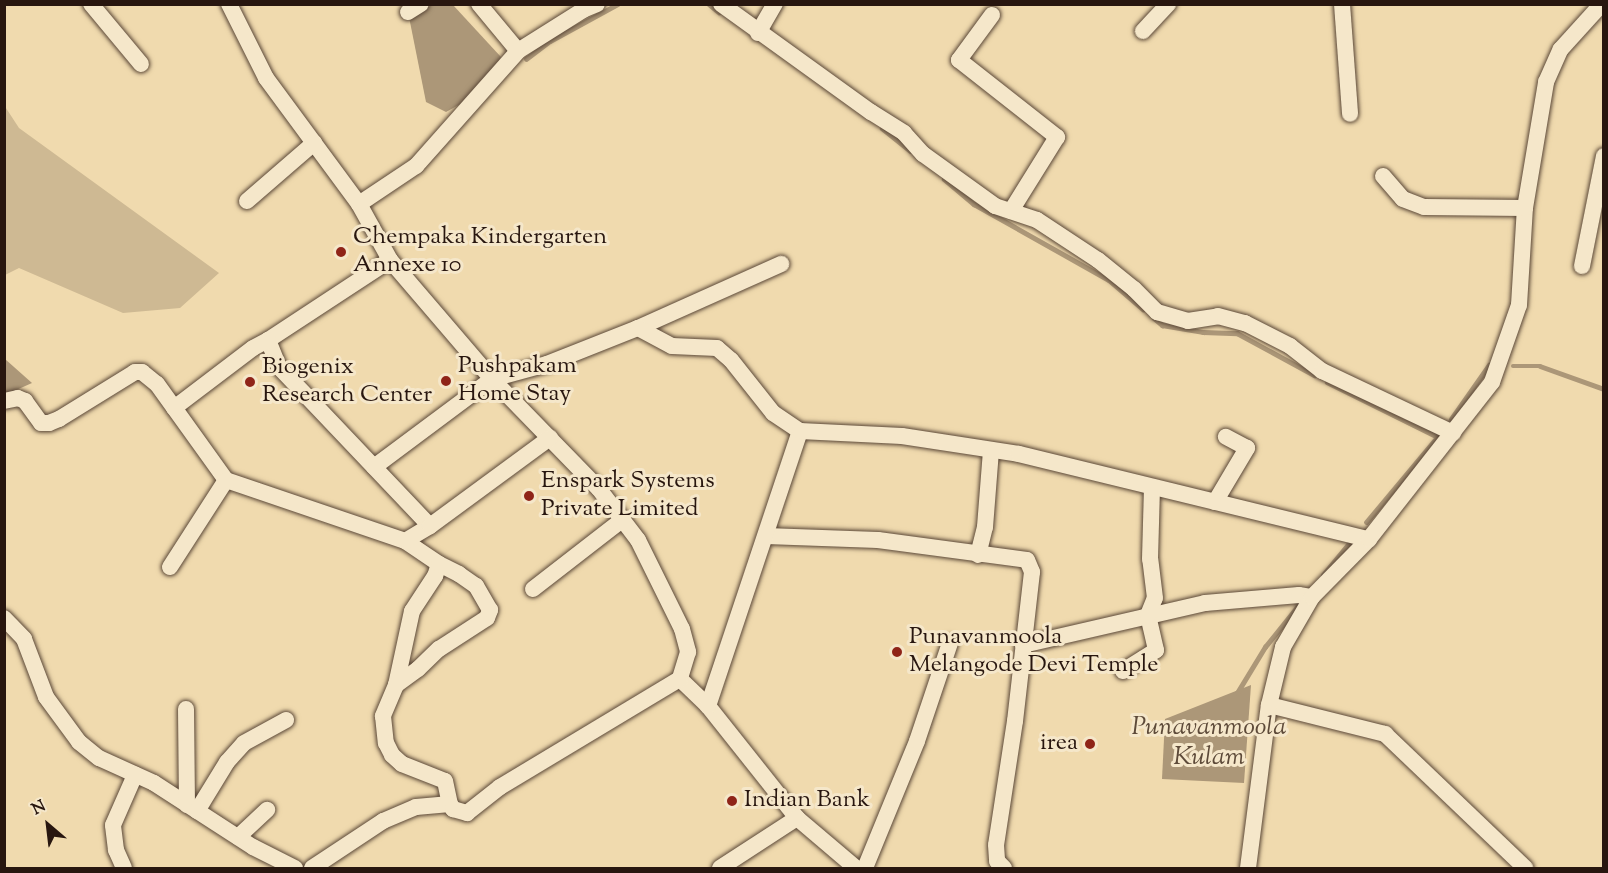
<!DOCTYPE html>
<style>
body{margin:0}
#map{position:relative;width:1608px;height:873px;overflow:hidden;background:#f0daae;font-family:"Sorts Mill Goudy",serif}
div>[style]{position:absolute}
[style*='--x']{left:calc(var(--x)*1px);top:calc(var(--y)*1px);width:calc(var(--w)*1px);rotate:calc(var(--a)*1deg)}
.green>*{inset:0;background:#ceb993}
.water>*{inset:0;background:#ac9778}
.stream>*{height:4.5px;margin:-2.25px;padding:0 2.25px;transform-origin:2.25px;border-radius:2.25px;background:#ac9778}
.roads{filter:drop-shadow(0 0 2px #5a4737) drop-shadow(0 0 2px #5a4737)}
.minor>*{height:16px;margin:-8px;padding:0 8px;transform-origin:8px;border-radius:8px;background:#f5e7ca}
.dots>*{width:16px;height:16px;translate:-50% -50%;box-sizing:border-box;border:3px solid #f5e7ca;border-radius:50%}
span{translate:-50% -50%;white-space:nowrap;text-align:center;line-height:1.15;-webkit-text-stroke:6px #f5e7ca;paint-order:stroke}
.poi-label{font-size:24px;color:#28160f}
.left{translate:0 -50%;text-align:left}
.right{translate:-100% -50%;text-align:right}
.water-label{font-size:26px;color:#5d4a39;font-style:italic}
.frame{position:absolute;inset:0;border:6px solid #28160f;pointer-events:none}
.north{position:absolute;left:18px;top:795px;width:60px;height:60px;-webkit-text-stroke:4px #f5e7ca;paint-order:stroke;rotate:332deg;font-size:16px;font-weight:700;line-height:24px;text-align:center;color:#28160f}
.north::after{content:'';display:block;margin:auto;width:21px;height:27px;background:#28160f;clip-path:polygon(50% 0,100% 100%,50% 72%,0 100%)}
</style>
<div id="map">
<div class="green">
<div style="clip-path:polygon(4px 105px,19px 128px,219px 273px,180px 308px,123px 313px,19px 268px,5px 275px)"></div>
</div>
<div class="water">
<div style="clip-path:polygon(432px 5px,453px 5px,501px 57px,493px 73px,466px 101px,446px 112px,426px 102px,409px 17px)"></div>
<div style="clip-path:polygon(5px 359px,32px 383px,5px 395px)"></div>
<div style="clip-path:polygon(1251px 685px,1244px 783px,1162px 779px,1165px 719px)"></div>
</div>
<div class="stream">
<div style="--x:709;--y:4;--w:13;--a:39"></div>
<div style="--x:526;--y:59;--w:30;--a:-37"></div>
<div style="--x:550;--y:41;--w:77;--a:-28.6"></div>
<div style="--x:882;--y:128;--w:36;--a:39"></div>
<div style="--x:944;--y:179;--w:39;--a:40"></div>
<div style="--x:974;--y:204;--w:155;--a:29.4"></div>
<div style="--x:1109;--y:280;--w:45;--a:40.5"></div>
<div style="--x:1154;--y:318;--w:11;--a:41"></div>
<div style="--x:1162;--y:325;--w:42;--a:9.7"></div>
<div style="--x:1203;--y:332;--w:34;--a:2"></div>
<div style="--x:1237;--y:333;--w:88;--a:28.6"></div>
<div style="--x:1513;--y:366;--w:27;--a:0"></div>
<div style="--x:1540;--y:366;--w:68;--a:19.8"></div>
<div style="--x:1327;--y:382;--w:124;--a:26.4"></div>
<div style="--x:1438;--y:437;--w:111;--a:129.9"></div>
<div style="--x:1451;--y:419;--w:66;--a:-54.9"></div>
<div style="--x:1323;--y:575;--w:43;--a:-50.7"></div>
<div style="--x:1237;--y:693;--w:54;--a:-58.7"></div>
<div style="--x:1265;--y:647;--w:51;--a:-51.3"></div>
</div>
<div class="roads">
<div class="minor">
<div style="--x:91;--y:4;--w:78;--a:50.2"></div>
<div style="--x:229;--y:4;--w:83;--a:63.4"></div>
<div style="--x:266;--y:78;--w:157;--a:53.6"></div>
<div style="--x:359;--y:204;--w:64;--a:61"></div>
<div style="--x:390;--y:260;--w:157;--a:49.4"></div>
<div style="--x:492;--y:379;--w:153;--a:45.8"></div>
<div style="--x:599;--y:489;--w:64;--a:52.6"></div>
<div style="--x:638;--y:540;--w:99;--a:63.7"></div>
<div style="--x:682;--y:629;--w:24;--a:75"></div>
<div style="--x:688;--y:652;--w:28;--a:107"></div>
<div style="--x:680;--y:679;--w:39;--a:44"></div>
<div style="--x:708;--y:706;--w:143;--a:51.5"></div>
<div style="--x:797;--y:818;--w:77;--a:40.3"></div>
<div style="--x:479;--y:4;--w:61;--a:50.3"></div>
<div style="--x:518;--y:51;--w:77;--a:-32.2"></div>
<div style="--x:583;--y:10;--w:15;--a:-23"></div>
<div style="--x:721;--y:4;--w:185;--a:35.8"></div>
<div style="--x:871;--y:112;--w:39;--a:32"></div>
<div style="--x:904;--y:133;--w:28;--a:48"></div>
<div style="--x:923;--y:154;--w:89;--a:35.8"></div>
<div style="--x:995;--y:206;--w:44;--a:18.4"></div>
<div style="--x:1037;--y:220;--w:73;--a:33.3"></div>
<div style="--x:1098;--y:260;--w:46;--a:38.9"></div>
<div style="--x:1134;--y:289;--w:33;--a:45"></div>
<div style="--x:1157;--y:312;--w:32;--a:16"></div>
<div style="--x:1188;--y:321;--w:30;--a:-9"></div>
<div style="--x:1218;--y:316;--w:28;--a:15"></div>
<div style="--x:1245;--y:323;--w:51;--a:27.1"></div>
<div style="--x:1290;--y:346;--w:41;--a:38"></div>
<div style="--x:1322;--y:371;--w:145;--a:25.3"></div>
<div style="--x:1342;--y:4;--w:110;--a:85.8"></div>
<div style="--x:408;--y:12;--w:15;--a:-32"></div>
<div style="--x:992;--y:15;--w:56;--a:126.3"></div>
<div style="--x:959;--y:60;--w:125;--a:38.2"></div>
<div style="--x:1057;--y:137;--w:87;--a:121.9"></div>
<div style="--x:1143;--y:31;--w:37;--a:-47"></div>
<div style="--x:758;--y:33;--w:34;--a:-60"></div>
<div style="--x:1383;--y:176;--w:30;--a:49"></div>
<div style="--x:1403;--y:199;--w:22;--a:21"></div>
<div style="--x:1424;--y:207;--w:101;--a:0.6"></div>
<div style="--x:247;--y:201;--w:89;--a:-40.9"></div>
<div style="--x:359;--y:204;--w:69;--a:-33.7"></div>
<div style="--x:416;--y:166;--w:154;--a:-48.4"></div>
<div style="--x:390;--y:260;--w:146;--a:146.7"></div>
<div style="--x:268;--y:340;--w:29;--a:68"></div>
<div style="--x:279;--y:367;--w:219;--a:46.5"></div>
<div style="--x:1582;--y:266;--w:112;--a:-78.7"></div>
<div style="--x:638;--y:328;--w:157;--a:-24.1"></div>
<div style="--x:4;--y:401;--w:14;--a:-12"></div>
<div style="--x:18;--y:398;--w:8;--a:23"></div>
<div style="--x:25;--y:401;--w:27;--a:54"></div>
<div style="--x:41;--y:423;--w:8;--a:0"></div>
<div style="--x:49;--y:423;--w:11;--a:-22"></div>
<div style="--x:59;--y:419;--w:89;--a:-31.7"></div>
<div style="--x:135;--y:372;--w:7;--a:0"></div>
<div style="--x:142;--y:372;--w:19;--a:39"></div>
<div style="--x:157;--y:384;--w:118;--a:54.3"></div>
<div style="--x:226;--y:480;--w:189;--a:18.8"></div>
<div style="--x:405;--y:541;--w:41;--a:34.1"></div>
<div style="--x:439;--y:564;--w:13;--a:108"></div>
<div style="--x:435;--y:576;--w:42;--a:123.3"></div>
<div style="--x:412;--y:611;--w:76;--a:102.2"></div>
<div style="--x:396;--y:685;--w:34;--a:113"></div>
<div style="--x:383;--y:716;--w:27;--a:84"></div>
<div style="--x:386;--y:743;--w:13;--a:63"></div>
<div style="--x:392;--y:755;--w:13;--a:42"></div>
<div style="--x:402;--y:764;--w:46;--a:21.6"></div>
<div style="--x:445;--y:781;--w:24;--a:78"></div>
<div style="--x:174;--y:408;--w:99;--a:-37.2"></div>
<div style="--x:253;--y:348;--w:17;--a:-28"></div>
<div style="--x:374;--y:467;--w:147;--a:-36.7"></div>
<div style="--x:492;--y:379;--w:57;--a:-15.3"></div>
<div style="--x:547;--y:364;--w:98;--a:-21.6"></div>
<div style="--x:638;--y:328;--w:38;--a:28"></div>
<div style="--x:672;--y:346;--w:45;--a:2.5"></div>
<div style="--x:717;--y:348;--w:18;--a:41"></div>
<div style="--x:731;--y:360;--w:68;--a:51.6"></div>
<div style="--x:773;--y:413;--w:32;--a:34"></div>
<div style="--x:1215;--y:502;--w:63;--a:-59.3"></div>
<div style="--x:1247;--y:448;--w:24;--a:-152"></div>
<div style="--x:766;--y:536;--w:112;--a:2"></div>
<div style="--x:878;--y:540;--w:150;--a:7.6"></div>
<div style="--x:1027;--y:560;--w:13;--a:67"></div>
<div style="--x:1032;--y:572;--w:150;--a:96.5"></div>
<div style="--x:1015;--y:721;--w:125;--a:98.7"></div>
<div style="--x:996;--y:845;--w:16;--a:86"></div>
<div style="--x:997;--y:861;--w:10;--a:45"></div>
<div style="--x:405;--y:541;--w:29;--a:-31"></div>
<div style="--x:430;--y:526;--w:149;--a:-36.3"></div>
<div style="--x:978;--y:555;--w:29;--a:-76"></div>
<div style="--x:985;--y:527;--w:77;--a:-85.5"></div>
<div style="--x:170;--y:567;--w:103;--a:-57.2"></div>
<div style="--x:533;--y:589;--w:113;--a:-37.8"></div>
<div style="--x:4;--y:618;--w:29;--a:46"></div>
<div style="--x:24;--y:639;--w:62;--a:69.2"></div>
<div style="--x:46;--y:697;--w:56;--a:53.7"></div>
<div style="--x:79;--y:742;--w:26;--a:39"></div>
<div style="--x:99;--y:758;--w:60;--a:24.4"></div>
<div style="--x:154;--y:783;--w:118;--a:32.9"></div>
<div style="--x:253;--y:847;--w:47;--a:26.6"></div>
<div style="--x:1023;--y:645;--w:187;--a:-13"></div>
<div style="--x:1205;--y:603;--w:94;--a:-4.9"></div>
<div style="--x:1299;--y:595;--w:13;--a:9"></div>
<div style="--x:1123;--y:671;--w:39;--a:-32"></div>
<div style="--x:1156;--y:650;--w:36;--a:-103"></div>
<div style="--x:1148;--y:615;--w:18;--a:-68"></div>
<div style="--x:1155;--y:598;--w:39;--a:-97"></div>
<div style="--x:1150;--y:559;--w:72;--a:-88.4"></div>
<div style="--x:396;--y:685;--w:27;--a:-36"></div>
<div style="--x:418;--y:669;--w:29;--a:-44"></div>
<div style="--x:439;--y:649;--w:57;--a:-32.9"></div>
<div style="--x:487;--y:618;--w:9;--a:-69"></div>
<div style="--x:490;--y:610;--w:28;--a:-120"></div>
<div style="--x:476;--y:586;--w:21;--a:-145"></div>
<div style="--x:459;--y:574;--w:22;--a:-153"></div>
<div style="--x:1269;--y:705;--w:120;--a:14"></div>
<div style="--x:1385;--y:734;--w:194;--a:43.7"></div>
<div style="--x:708;--y:706;--w:290;--a:-71.5"></div>
<div style="--x:800;--y:431;--w:102;--a:2.8"></div>
<div style="--x:902;--y:436;--w:118;--a:8.7"></div>
<div style="--x:1019;--y:454;--w:360;--a:13.7"></div>
<div style="--x:186;--y:709;--w:96;--a:89.4"></div>
<div style="--x:197;--y:811;--w:57;--a:-58.5"></div>
<div style="--x:227;--y:762;--w:25;--a:-48"></div>
<div style="--x:244;--y:743;--w:48;--a:-28.7"></div>
<div style="--x:238;--y:837;--w:40;--a:-43"></div>
<div style="--x:124;--y:868;--w:20;--a:-114"></div>
<div style="--x:116;--y:850;--w:25;--a:-97"></div>
<div style="--x:113;--y:825;--w:55;--a:-66.3"></div>
<div style="--x:312;--y:868;--w:85;--a:-33.5"></div>
<div style="--x:383;--y:821;--w:36;--a:-23"></div>
<div style="--x:416;--y:807;--w:34;--a:-5"></div>
<div style="--x:450;--y:804;--w:6;--a:59"></div>
<div style="--x:453;--y:809;--w:15;--a:16"></div>
<div style="--x:467;--y:813;--w:42;--a:-38.2"></div>
<div style="--x:500;--y:787;--w:210;--a:-31"></div>
<div style="--x:720;--y:868;--w:92;--a:-33"></div>
<div style="--x:865;--y:868;--w:137;--a:-67.7"></div>
<div style="--x:917;--y:741;--w:103;--a:-71.4"></div>
<div style="--x:1248;--y:868;--w:164;--a:-82.7"></div>
<div style="--x:1269;--y:705;--w:60;--a:-76.4"></div>
<div style="--x:1283;--y:647;--w:58;--a:-59.9"></div>
<div style="--x:1312;--y:597;--w:81;--a:-45.5"></div>
<div style="--x:1369;--y:539;--w:199;--a:-51.9"></div>
<div style="--x:1492;--y:382;--w:82;--a:-70.7"></div>
<div style="--x:1519;--y:305;--w:97;--a:-86.5"></div>
<div style="--x:1525;--y:208;--w:128;--a:-80.5"></div>
<div style="--x:1546;--y:82;--w:36;--a:-66"></div>
<div style="--x:1561;--y:49;--w:57;--a:-47.9"></div>
</div>
</div>
<div class="dots">
<div style="left:341px;top:252px;background:#8f2418"></div>
<div style="left:446px;top:381px;background:#8f2418"></div>
<div style="left:250px;top:382px;background:#8f2418"></div>
<div style="left:529px;top:496px;background:#8f2418"></div>
<div style="left:897px;top:652px;background:#8f2418"></div>
<div style="left:1090px;top:744px;background:#8f2418"></div>
<div style="left:732px;top:801px;background:#8f2418"></div>
</div>
<div class="poi-label">
<span class="left" style="left:353px;top:252px">Chempaka Kindergarten<br>Annexe 10</span>
<span class="left" style="left:458px;top:381px">Pushpakam<br>Home Stay</span>
<span class="left" style="left:262px;top:382px">Biogenix<br>Research Center</span>
<span class="left" style="left:541px;top:496px">Enspark Systems<br>Private Limited</span>
<span class="left" style="left:909px;top:652px">Punavanmoola<br>Melangode Devi Temple</span>
<span class="right" style="left:1078px;top:744px">irea</span>
<span class="left" style="left:744px;top:801px">Indian Bank</span>
</div>
<div class="water-label">
<span style="left:1209px;top:743px">Punavanmoola<br>Kulam</span>
</div>
<div class="frame"></div>
<div class="north">N</div>
</div>
